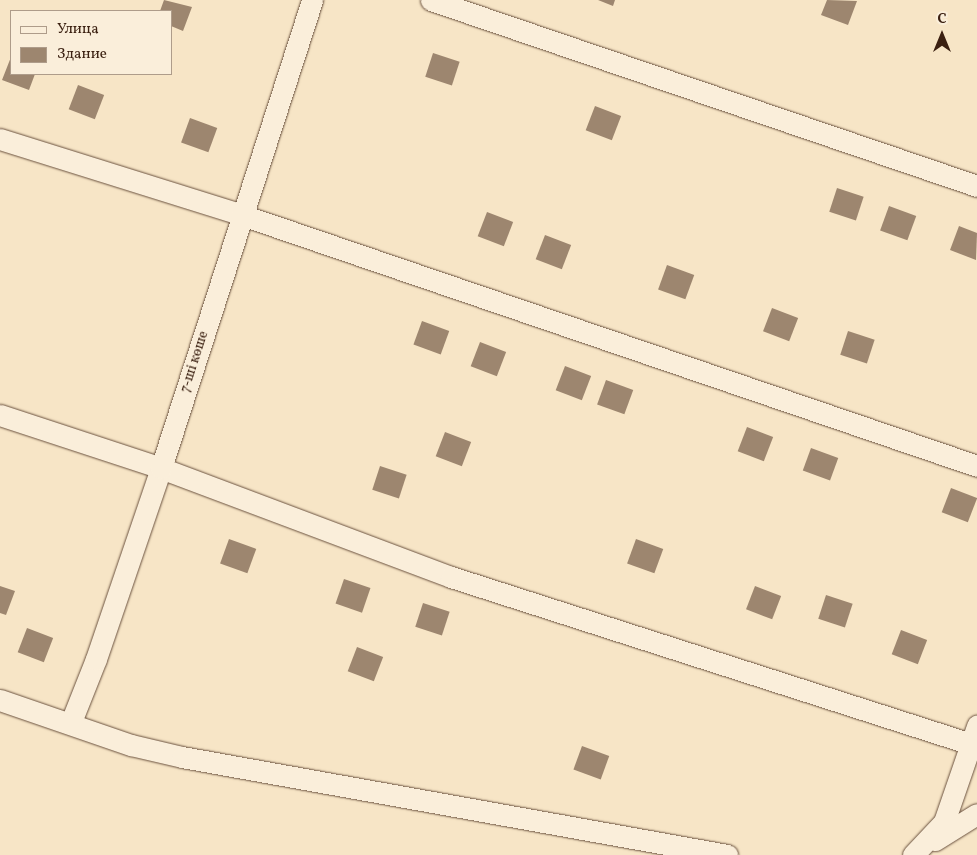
<!DOCTYPE html>
<meta charset="utf-8">
<style>
body{margin:0}
#map{position:relative;width:977px;height:855px;overflow:hidden;background:#f7e5c6;font-family:Vollkorn,serif}
div>[style]{position:absolute}
[style*='--x']{left:calc(var(--x)*1px);top:calc(var(--y)*1px);width:calc(var(--w)*1px);rotate:calc(var(--a)*1deg)}
.building>*{inset:0;background:#9d866f;transform-origin:0 0}
.roads{filter:drop-shadow(0 0 1px #6a513e) drop-shadow(0 0 1px #6a513e)}
.minor>*{height:21px;margin:-10.5px;padding:0 10.5px;transform-origin:10.5px;border-radius:10.5px;background:#faeeda}
span{translate:-50% -50%;white-space:nowrap;text-align:center;line-height:1.15;-webkit-text-stroke:5px #faeeda;paint-order:stroke}
.street-label{font-size:14px;color:#3b2011}
.legend{position:absolute;left:10px;top:10px;width:162px;height:65px;box-sizing:border-box;background:#faeeda;border:1px solid #ae9c8a;margin:0;padding:6px 9px;list-style:none;font-size:15px;color:#3b2011}
.legend li{display:flex;align-items:center;gap:10px;height:25px}
.legend b{width:25px;border:1px solid #ae9c8a}
.north{position:absolute;left:917px;top:10px;width:50px;height:50px;-webkit-text-stroke:4px #faeeda;paint-order:stroke;rotate:0deg;font-size:14px;font-weight:700;line-height:20px;text-align:center;color:#3b2011}
.north::after{content:'';display:block;margin:auto;width:18px;height:22px;background:#3b2011;clip-path:polygon(50% 0,100% 100%,50% 72%,0 100%)}
</style>
<div id="map">
<div class="building">
<div style="clip-path:polygon(164px 0,192px 7px,183px 31px,171px 26px,171px 11px,160px 11px)"></div>
<div style="clip-path:polygon(598px 0,615px 0,613px 6px)"></div>
<div style="clip-path:polygon(827px 0,857px 1px,848px 25px,821px 15px)"></div>
<div style="left:433px;top:53px;width:28px;height:25px;rotate:18deg"></div>
<div style="clip-path:polygon(11px 57px,11px 74px,35px 74px,29px 90px,2px 80px)"></div>
<div style="left:78px;top:85px;width:28px;height:26px;rotate:21deg"></div>
<div style="left:595px;top:106px;width:28px;height:26px;rotate:21deg"></div>
<div style="left:190px;top:118px;width:29px;height:26px;rotate:20deg"></div>
<div style="left:837px;top:188px;width:28px;height:25px;rotate:18deg"></div>
<div style="left:889px;top:206px;width:29px;height:26px;rotate:20deg"></div>
<div style="left:487px;top:212px;width:28px;height:26px;rotate:21deg"></div>
<div style="clip-path:polygon(959px 226px,977px 233px,976px 260px,950px 250px)"></div>
<div style="left:545px;top:235px;width:28px;height:26px;rotate:21deg"></div>
<div style="left:667px;top:265px;width:29px;height:26px;rotate:20deg"></div>
<div style="left:772px;top:308px;width:28px;height:25px;rotate:21deg"></div>
<div style="left:422px;top:321px;width:29px;height:25px;rotate:20deg"></div>
<div style="left:848px;top:331px;width:28px;height:25px;rotate:18deg"></div>
<div style="left:480px;top:342px;width:28px;height:26px;rotate:21deg"></div>
<div style="left:565px;top:366px;width:28px;height:26px;rotate:21deg"></div>
<div style="left:606px;top:380px;width:29px;height:26px;rotate:20deg"></div>
<div style="left:747px;top:427px;width:28px;height:26px;rotate:21deg"></div>
<div style="left:445px;top:432px;width:28px;height:26px;rotate:21deg"></div>
<div style="left:811px;top:448px;width:29px;height:24px;rotate:20deg"></div>
<div style="left:380px;top:466px;width:28px;height:25px;rotate:18deg"></div>
<div style="left:951px;top:488px;width:28px;height:26px;rotate:21deg"></div>
<div style="left:229px;top:539px;width:29px;height:26px;rotate:20deg"></div>
<div style="left:636px;top:539px;width:29px;height:26px;rotate:20deg"></div>
<div style="left:344px;top:579px;width:28px;height:26px;rotate:19deg"></div>
<div style="clip-path:polygon(0 586px,15px 591px,6px 615px,0 613px)"></div>
<div style="left:755px;top:586px;width:28px;height:25px;rotate:21deg"></div>
<div style="left:826px;top:595px;width:28px;height:25px;rotate:18deg"></div>
<div style="left:423px;top:603px;width:28px;height:25px;rotate:18deg"></div>
<div style="left:27px;top:628px;width:28px;height:26px;rotate:21deg"></div>
<div style="left:901px;top:630px;width:28px;height:26px;rotate:21deg"></div>
<div style="left:357px;top:647px;width:28px;height:26px;rotate:21deg"></div>
<div style="left:582px;top:746px;width:29px;height:25px;rotate:20deg"></div>
</div>
<div class="roads">
<div class="minor">
<div style="--x:431;--y:0;--w:577;--a:18.81"></div>
<div style="--x:0;--y:139;--w:254;--a:17.4"></div>
<div style="--x:242;--y:215;--w:777;--a:18.85"></div>
<div style="--x:0;--y:415;--w:169;--a:18.2"></div>
<div style="--x:161;--y:468;--w:310;--a:20.6"></div>
<div style="--x:451;--y:577;--w:546;--a:17.8"></div>
<div style="--x:0;--y:700;--w:139;--a:19"></div>
<div style="--x:131;--y:745;--w:52;--a:13.2"></div>
<div style="--x:182;--y:757;--w:554;--a:10.19"></div>
<div style="--x:71;--y:722;--w:68;--a:-68.4"></div>
<div style="--x:96;--y:659;--w:202;--a:-71.2"></div>
<div style="--x:161;--y:468;--w:492;--a:-72.1"></div>
<div style="--x:935;--y:840;--w:49;--a:-31.8"></div>
<div style="--x:913;--y:855;--w:45;--a:-46.8"></div>
<div style="--x:944;--y:822;--w:102;--a:-71"></div>
</div>
</div>
<div class="street-label">
<span style="left:195px;top:362px;rotate:-72deg">7-ші көше</span>
</div>
<ul class="legend">
<li><b style="height:6px;background:#faeeda"></b>Улица</li>
<li><b style="height:14px;background:#9d866f"></b>Здание</li>
</ul>
<div class="north">С</div>
</div>
